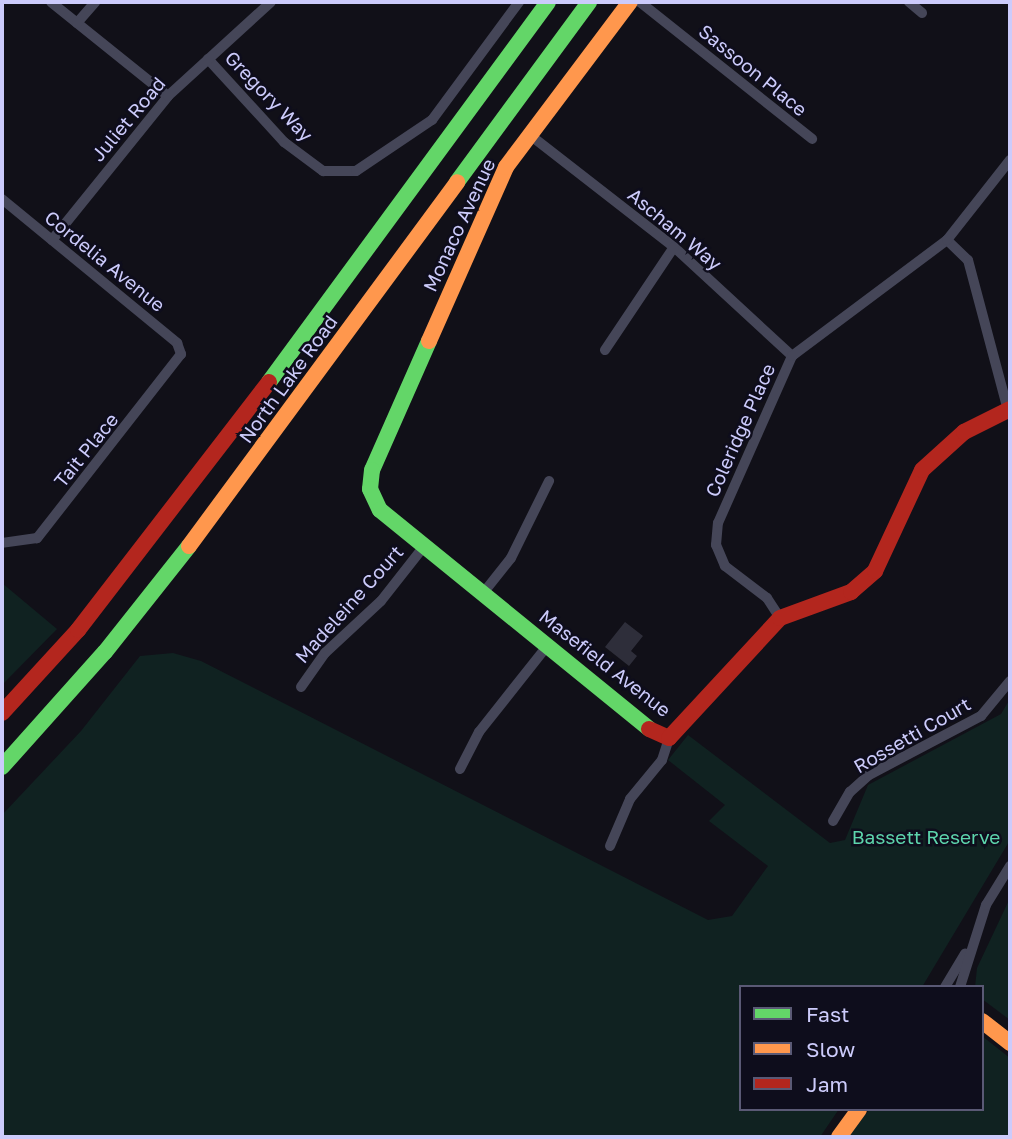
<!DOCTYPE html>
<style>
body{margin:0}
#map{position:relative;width:1012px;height:1139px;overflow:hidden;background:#111018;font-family:"Golos Text",sans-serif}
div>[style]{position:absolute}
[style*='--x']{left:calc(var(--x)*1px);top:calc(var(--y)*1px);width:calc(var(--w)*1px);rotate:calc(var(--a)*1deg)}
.green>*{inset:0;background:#102221}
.building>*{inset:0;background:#2e2e3a}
.street>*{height:10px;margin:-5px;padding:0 5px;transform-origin:5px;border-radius:5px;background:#454658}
.fast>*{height:16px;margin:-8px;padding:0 8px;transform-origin:8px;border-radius:8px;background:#63d668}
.slow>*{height:16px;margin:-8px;padding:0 8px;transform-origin:8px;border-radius:8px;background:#ff974d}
.jam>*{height:16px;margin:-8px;padding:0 8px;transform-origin:8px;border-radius:8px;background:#b3261e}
span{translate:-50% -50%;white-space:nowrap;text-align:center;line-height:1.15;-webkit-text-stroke:5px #0e0d1c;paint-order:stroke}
.street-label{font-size:19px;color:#cccbfb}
.park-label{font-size:19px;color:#5dd5ac}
.frame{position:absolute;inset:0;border:4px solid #cccbfb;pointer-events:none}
.legend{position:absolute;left:739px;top:985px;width:245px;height:126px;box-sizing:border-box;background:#0e0d1c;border:2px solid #5a5975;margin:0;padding:9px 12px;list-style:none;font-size:21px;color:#cccbfb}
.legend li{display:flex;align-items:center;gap:14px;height:35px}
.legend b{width:35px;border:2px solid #5a5975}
</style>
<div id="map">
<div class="green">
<div style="clip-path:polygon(2px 583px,57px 629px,2px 685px)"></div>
<div style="clip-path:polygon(173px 653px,201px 661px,708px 920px,732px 916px,768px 866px,709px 821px,725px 805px,668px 760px,688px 735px,830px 843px,845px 840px,868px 785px,1001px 714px,1010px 699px,1010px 840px,922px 987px,741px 987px,741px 1109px,839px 1109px,820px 1137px,2px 1137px,2px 815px,81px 731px,140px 656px)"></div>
<div style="clip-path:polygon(1010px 898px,1010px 1020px,982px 999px,982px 987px,975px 987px,977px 968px)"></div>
<div style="clip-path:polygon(982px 1036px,1010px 1058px,1010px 1137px,846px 1137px,870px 1109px,982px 1109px)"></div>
</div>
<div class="building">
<div style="clip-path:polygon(625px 622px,643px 636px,631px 651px,637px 656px,629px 666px,605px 647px)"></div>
</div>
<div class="street">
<div style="--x:51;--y:2;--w:150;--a:38.8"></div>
<div style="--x:640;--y:2;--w:220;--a:38.5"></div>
<div style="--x:909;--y:2;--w:17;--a:40"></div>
<div style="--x:77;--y:23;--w:28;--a:-49"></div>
<div style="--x:208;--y:59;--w:113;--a:47.5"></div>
<div style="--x:284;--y:142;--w:49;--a:36.6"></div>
<div style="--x:323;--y:171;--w:33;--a:0"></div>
<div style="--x:356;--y:171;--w:92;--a:-33.9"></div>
<div style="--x:432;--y:120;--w:147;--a:-53.6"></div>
<div style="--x:530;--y:135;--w:182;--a:37.9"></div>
<div style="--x:674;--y:247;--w:161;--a:42.7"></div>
<div style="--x:2;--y:199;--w:227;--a:39.4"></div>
<div style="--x:177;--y:343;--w:12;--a:70"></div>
<div style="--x:181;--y:354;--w:234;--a:128"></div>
<div style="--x:37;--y:538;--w:35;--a:172"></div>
<div style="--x:52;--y:240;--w:185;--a:-51.1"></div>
<div style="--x:168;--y:96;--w:139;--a:-42.4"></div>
<div style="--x:947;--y:240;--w:29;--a:44"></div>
<div style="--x:968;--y:260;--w:155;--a:75.1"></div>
<div style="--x:605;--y:350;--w:124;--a:-56.2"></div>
<div style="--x:484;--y:592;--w:43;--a:-51.5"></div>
<div style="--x:511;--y:558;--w:86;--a:-63.7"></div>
<div style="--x:780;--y:618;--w:24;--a:-123"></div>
<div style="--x:767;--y:598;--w:53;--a:-142.7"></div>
<div style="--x:725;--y:566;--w:23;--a:-113"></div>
<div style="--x:716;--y:545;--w:22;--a:-85"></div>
<div style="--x:718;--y:523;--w:183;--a:-66.1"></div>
<div style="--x:792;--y:356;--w:194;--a:-36.8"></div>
<div style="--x:947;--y:240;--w:102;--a:-51.8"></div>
<div style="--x:301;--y:687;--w:42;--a:-54.8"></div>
<div style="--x:325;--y:653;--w:76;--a:-42.9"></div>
<div style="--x:381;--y:601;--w:71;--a:-51.8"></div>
<div style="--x:460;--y:769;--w:42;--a:-62.8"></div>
<div style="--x:479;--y:732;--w:111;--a:-51.6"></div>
<div style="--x:833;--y:821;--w:34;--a:-60"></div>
<div style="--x:850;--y:792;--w:25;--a:-42"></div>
<div style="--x:869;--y:775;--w:127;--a:-27.8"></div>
<div style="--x:981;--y:716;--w:45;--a:-50.4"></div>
<div style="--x:610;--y:846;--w:51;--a:-66.9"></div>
<div style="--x:630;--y:799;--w:50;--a:-50.6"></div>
<div style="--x:662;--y:760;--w:23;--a:-72"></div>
<div style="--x:945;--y:987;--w:39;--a:-59"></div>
<div style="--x:960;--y:987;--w:86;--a:-72.4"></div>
<div style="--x:986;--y:905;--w:46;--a:-58.4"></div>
</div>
<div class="fast">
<div style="--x:457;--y:182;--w:223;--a:-53.7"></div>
<div style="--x:429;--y:341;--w:141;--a:113.8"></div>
<div style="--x:372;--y:470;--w:19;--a:96"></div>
<div style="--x:370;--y:489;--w:23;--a:65"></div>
<div style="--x:380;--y:510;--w:347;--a:39.1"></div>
<div style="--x:269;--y:382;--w:471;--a:-53.7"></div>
<div style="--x:2;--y:767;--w:154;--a:-48.2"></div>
<div style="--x:105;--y:652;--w:135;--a:-51.6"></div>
</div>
<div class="slow">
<div style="--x:429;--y:341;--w:190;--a:-66.1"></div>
<div style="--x:506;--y:167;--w:206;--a:-53.1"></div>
<div style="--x:189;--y:546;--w:452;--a:-53.6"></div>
<div style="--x:982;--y:1021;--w:36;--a:38"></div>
<div style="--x:839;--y:1137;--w:34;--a:-54"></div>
</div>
<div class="jam">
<div style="--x:2;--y:713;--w:113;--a:-47.5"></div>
<div style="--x:78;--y:630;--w:313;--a:-52.4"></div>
<div style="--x:649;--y:729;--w:22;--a:24"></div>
<div style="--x:669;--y:738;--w:163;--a:-47.2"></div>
<div style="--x:780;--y:618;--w:76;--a:-20.1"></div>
<div style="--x:851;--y:592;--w:32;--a:-41"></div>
<div style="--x:875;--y:571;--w:111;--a:-65"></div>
<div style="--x:922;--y:470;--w:57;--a:-42.1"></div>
<div style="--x:964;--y:432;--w:51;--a:-26.6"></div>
</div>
<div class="street-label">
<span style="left:753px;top:70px;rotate:39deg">Sassoon Place</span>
<span style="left:269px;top:96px;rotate:46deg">Gregory Way</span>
<span style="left:128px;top:119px;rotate:-50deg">Juliet Road</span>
<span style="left:459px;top:225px;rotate:-65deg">Monaco Avenue</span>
<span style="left:675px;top:229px;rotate:40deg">Ascham Way</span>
<span style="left:105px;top:261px;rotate:39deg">Cordelia Avenue</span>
<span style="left:288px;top:379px;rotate:-54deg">North Lake Road</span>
<span style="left:740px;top:430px;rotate:-66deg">Coleridge Place</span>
<span style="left:86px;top:450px;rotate:-51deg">Tait Place</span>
<span style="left:349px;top:604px;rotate:-48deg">Madeleine Court</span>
<span style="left:605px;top:663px;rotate:38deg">Masefield Avenue</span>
<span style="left:912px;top:735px;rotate:-30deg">Rossetti Court</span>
</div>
<div class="park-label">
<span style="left:926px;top:837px">Bassett Reserve</span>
</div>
<div class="frame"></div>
<ul class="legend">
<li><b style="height:9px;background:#63d668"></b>Fast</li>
<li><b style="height:9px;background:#ff974d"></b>Slow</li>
<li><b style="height:9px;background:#b3261e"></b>Jam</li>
</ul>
</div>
